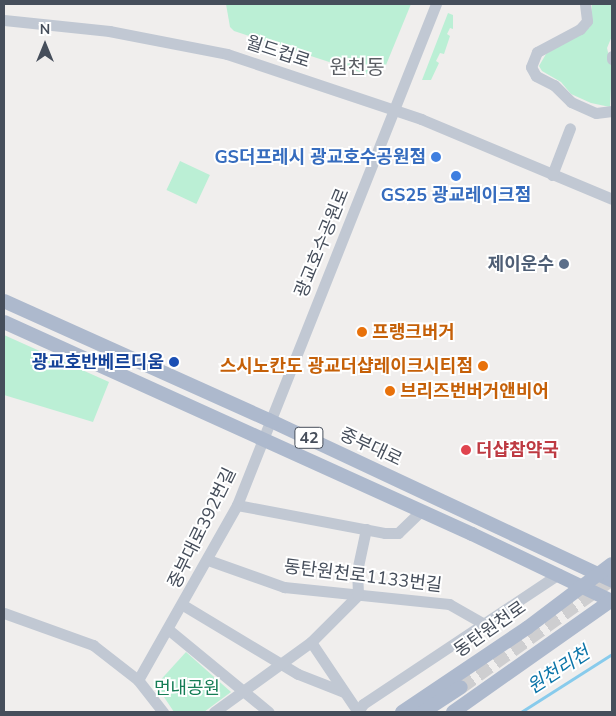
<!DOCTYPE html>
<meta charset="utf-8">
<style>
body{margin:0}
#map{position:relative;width:616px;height:716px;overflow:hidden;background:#f0eeed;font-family:"Nunito Sans","Noto Sans KR",sans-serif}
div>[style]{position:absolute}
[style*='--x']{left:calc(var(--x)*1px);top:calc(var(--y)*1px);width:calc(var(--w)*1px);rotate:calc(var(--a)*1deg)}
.green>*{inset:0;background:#bbefd5;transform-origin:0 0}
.stream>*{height:2.5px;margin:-1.25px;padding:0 1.25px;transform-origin:1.25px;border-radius:1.25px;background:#88cbec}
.major-tunnel>*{height:14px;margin-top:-7px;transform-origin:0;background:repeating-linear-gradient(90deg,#ceced0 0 14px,transparent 0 21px)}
.minor>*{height:11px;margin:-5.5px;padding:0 5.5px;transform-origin:5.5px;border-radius:5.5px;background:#c1c8d3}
.major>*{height:14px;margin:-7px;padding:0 7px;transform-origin:7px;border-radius:7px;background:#adb9cd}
.dots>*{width:14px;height:14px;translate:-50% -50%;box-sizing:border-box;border:2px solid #fff;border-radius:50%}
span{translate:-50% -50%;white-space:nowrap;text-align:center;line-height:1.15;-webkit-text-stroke:4px #fff;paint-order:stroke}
.shield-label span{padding:1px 4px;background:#fff;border:1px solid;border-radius:4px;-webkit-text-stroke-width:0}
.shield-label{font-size:16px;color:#464e5b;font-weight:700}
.street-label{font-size:18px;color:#464e5b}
.shop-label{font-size:18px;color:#366cbe;font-weight:700}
.right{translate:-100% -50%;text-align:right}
.service-label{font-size:18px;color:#4e5e75;font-weight:700}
.food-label{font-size:18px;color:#c56008;font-weight:700}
.left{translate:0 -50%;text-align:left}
.transit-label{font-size:18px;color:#164399;font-weight:700}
.health-label{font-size:18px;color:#be3a42;font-weight:700}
.park-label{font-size:18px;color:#167d56}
.water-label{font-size:19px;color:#0b75a9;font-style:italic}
.quarter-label{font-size:20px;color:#5a5d63}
.frame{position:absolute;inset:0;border:5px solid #464e5b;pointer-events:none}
.north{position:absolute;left:20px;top:20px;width:50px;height:50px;-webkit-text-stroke:4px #fff;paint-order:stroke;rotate:0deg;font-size:14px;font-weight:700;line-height:20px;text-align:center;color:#464e5b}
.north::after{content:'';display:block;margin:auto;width:18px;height:22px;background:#464e5b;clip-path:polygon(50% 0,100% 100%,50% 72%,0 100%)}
</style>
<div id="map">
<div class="green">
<div style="clip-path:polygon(226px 4px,411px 4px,386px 65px,366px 74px,234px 31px,230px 27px)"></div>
<div style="clip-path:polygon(592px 4px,612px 4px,612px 36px,607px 48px,612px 69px,610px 107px,591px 103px,571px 94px,561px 82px,542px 71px,539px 66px,546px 54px,590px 27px)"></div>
<div style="clip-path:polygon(448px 13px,453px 15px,453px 29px,450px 28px,447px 34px,450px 36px,444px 54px,440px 53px,436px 61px,439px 63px,431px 80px,422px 80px)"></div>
<div style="left:180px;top:161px;width:33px;height:32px;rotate:25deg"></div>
<div style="clip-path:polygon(4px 335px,109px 382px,93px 422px,4px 395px)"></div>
<div style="clip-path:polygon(186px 652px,231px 692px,204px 712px,174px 712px,156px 685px)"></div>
</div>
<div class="stream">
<div style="--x:521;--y:712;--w:108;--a:-32.5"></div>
</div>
<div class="major-tunnel">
<div style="--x:461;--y:687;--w:186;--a:-35.6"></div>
</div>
<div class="minor">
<div style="--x:585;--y:4;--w:17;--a:83"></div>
<div style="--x:587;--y:21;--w:11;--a:131"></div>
<div style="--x:580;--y:29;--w:49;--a:151.9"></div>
<div style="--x:537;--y:52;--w:16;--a:112"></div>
<div style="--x:531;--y:67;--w:10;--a:61"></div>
<div style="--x:536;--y:76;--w:20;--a:27"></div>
<div style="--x:554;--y:85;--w:24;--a:45"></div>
<div style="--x:571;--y:102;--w:27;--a:24"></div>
<div style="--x:596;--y:113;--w:16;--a:-7"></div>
<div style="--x:4;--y:20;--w:106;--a:6"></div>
<div style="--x:109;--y:31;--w:120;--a:11"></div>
<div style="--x:227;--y:54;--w:205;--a:18.5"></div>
<div style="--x:421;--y:119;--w:207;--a:22.7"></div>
<div style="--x:612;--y:56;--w:3;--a:90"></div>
<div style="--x:552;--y:175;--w:50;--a:-69"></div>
<div style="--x:237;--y:505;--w:151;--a:10.7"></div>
<div style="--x:385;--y:533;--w:13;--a:0"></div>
<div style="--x:398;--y:533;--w:32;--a:-44"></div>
<div style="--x:208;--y:560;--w:81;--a:19.6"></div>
<div style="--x:284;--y:587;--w:166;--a:5.9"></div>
<div style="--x:449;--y:604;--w:40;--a:29.7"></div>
<div style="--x:183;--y:605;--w:134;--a:31"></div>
<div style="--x:298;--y:674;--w:49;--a:21.4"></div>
<div style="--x:4;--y:613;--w:95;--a:19.8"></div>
<div style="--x:93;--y:645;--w:57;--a:37.9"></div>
<div style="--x:138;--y:680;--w:41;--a:52"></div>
<div style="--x:169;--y:630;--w:129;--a:39.4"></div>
<div style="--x:311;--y:642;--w:84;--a:56.1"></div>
<div style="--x:358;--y:712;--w:9;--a:-58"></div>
<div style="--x:363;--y:704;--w:235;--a:-33.6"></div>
<div style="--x:138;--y:680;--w:201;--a:-60.5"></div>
<div style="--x:237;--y:505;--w:539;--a:-68.34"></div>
<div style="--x:214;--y:712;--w:120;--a:-35.8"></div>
<div style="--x:311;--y:642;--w:66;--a:-45"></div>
<div style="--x:358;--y:595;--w:24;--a:-92"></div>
<div style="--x:357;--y:571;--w:43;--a:-77.9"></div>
</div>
<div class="major">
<div style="--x:4;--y:301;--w:290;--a:24.2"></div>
<div style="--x:269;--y:420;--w:379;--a:25.1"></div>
<div style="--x:4;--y:322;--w:514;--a:24.37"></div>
<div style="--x:472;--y:534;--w:155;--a:25.6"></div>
<div style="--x:402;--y:712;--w:151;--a:-33.9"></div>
<div style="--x:527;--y:628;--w:106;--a:-37"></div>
<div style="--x:423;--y:712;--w:45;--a:-33.3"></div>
<div style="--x:453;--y:712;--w:194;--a:-35.2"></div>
</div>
<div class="dots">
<div style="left:436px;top:157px;background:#3f7fe0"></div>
<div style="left:456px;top:176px;background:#3f7fe0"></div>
<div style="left:564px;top:264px;background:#5c6f8a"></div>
<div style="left:362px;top:332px;background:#e8710a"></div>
<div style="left:174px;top:362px;background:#1a4fb4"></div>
<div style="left:483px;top:366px;background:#e8710a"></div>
<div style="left:390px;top:391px;background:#e8710a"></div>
<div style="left:466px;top:450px;background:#e0444e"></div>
</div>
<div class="shield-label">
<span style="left:309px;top:438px">42</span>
</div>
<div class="street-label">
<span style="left:278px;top:52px;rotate:18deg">월드컵로</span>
<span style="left:322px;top:243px;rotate:-68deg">광교호수공원로</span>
<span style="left:371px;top:447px;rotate:25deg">중부대로</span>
<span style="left:202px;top:528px;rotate:-64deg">중부대로392번길</span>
<span style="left:363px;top:576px;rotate:7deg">동탄원천로1133번길</span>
<span style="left:490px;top:629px;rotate:-35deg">동탄원천로</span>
</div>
<div class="shop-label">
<span class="right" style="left:426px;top:157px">GS더프레시 광교호수공원점</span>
<span style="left:456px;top:195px">GS25 광교레이크점</span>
</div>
<div class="service-label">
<span class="right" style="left:554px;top:264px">제이운수</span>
</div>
<div class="food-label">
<span class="left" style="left:372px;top:332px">프랭크버거</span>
<span class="right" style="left:473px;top:366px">스시노칸도 광교더샵레이크시티점</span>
<span class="left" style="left:400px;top:391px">브리즈번버거앤비어</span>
</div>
<div class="transit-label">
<span class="right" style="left:164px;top:362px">광교호반베르디움</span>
</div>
<div class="health-label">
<span class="left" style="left:476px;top:450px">더샵참약국</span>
</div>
<div class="park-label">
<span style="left:187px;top:688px">먼내공원</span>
</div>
<div class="water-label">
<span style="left:559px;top:671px;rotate:-33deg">원천리천</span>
</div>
<div class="quarter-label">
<span style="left:357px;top:67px">원천동</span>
</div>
<div class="frame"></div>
<div class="north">N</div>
</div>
